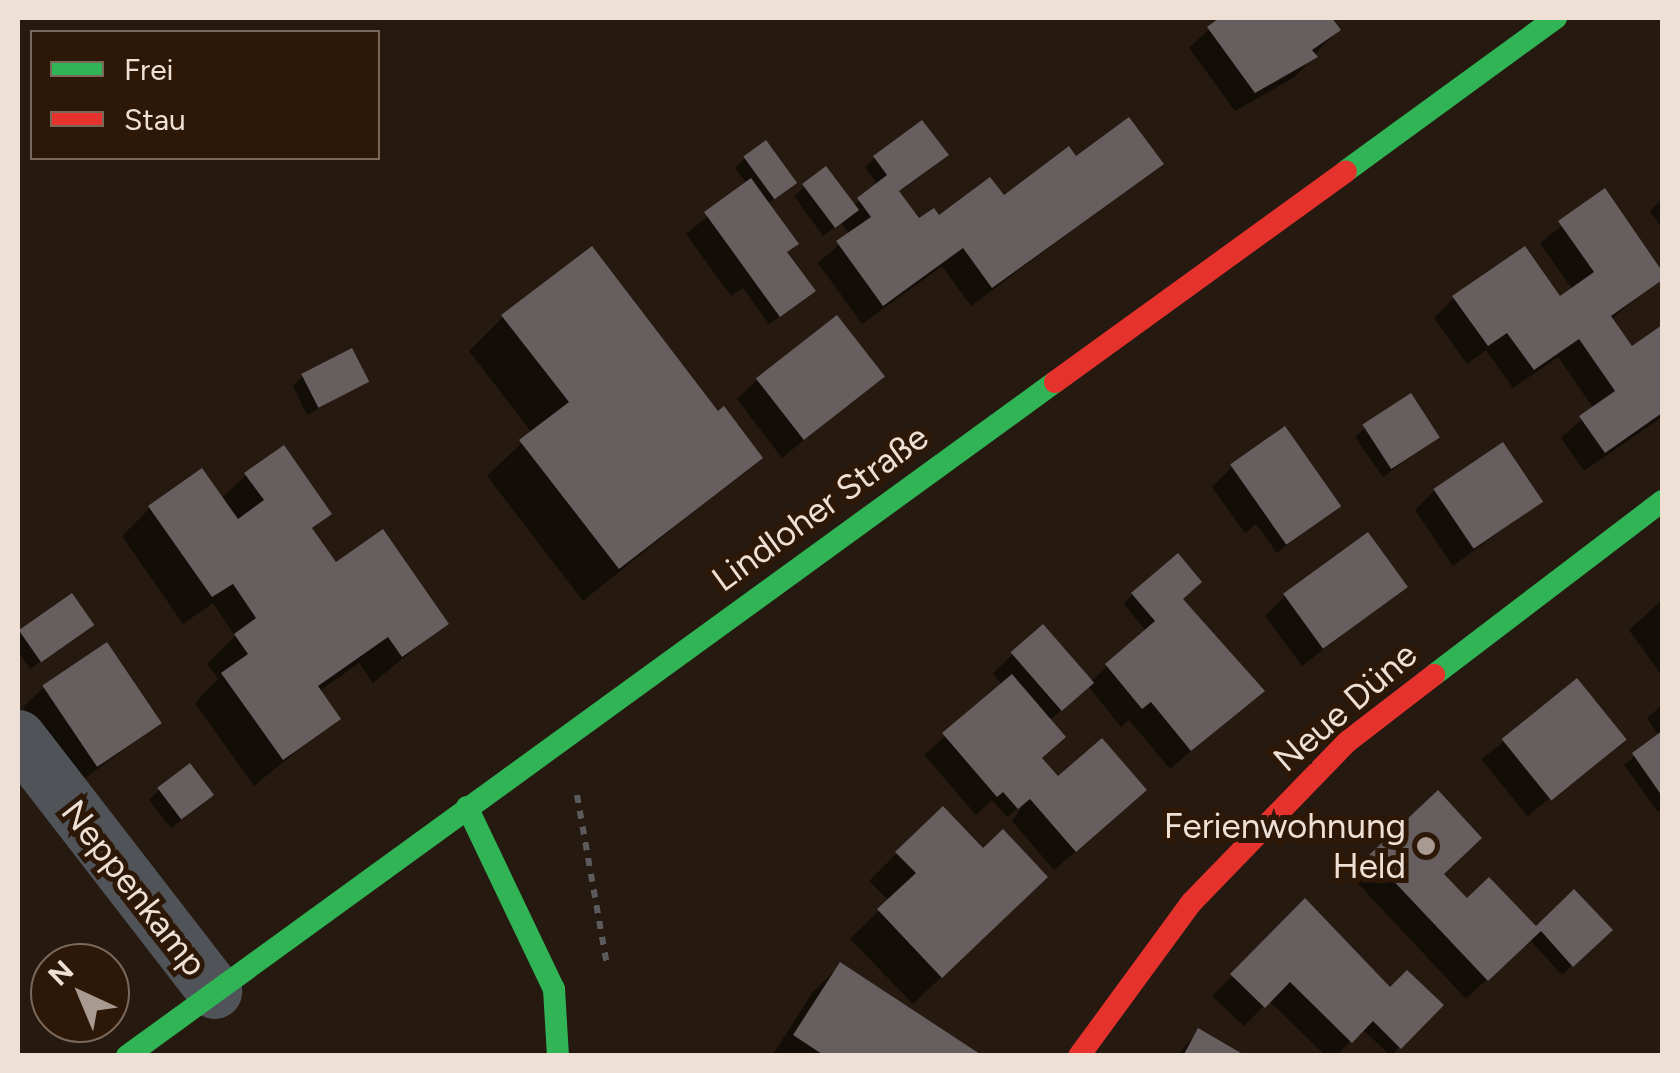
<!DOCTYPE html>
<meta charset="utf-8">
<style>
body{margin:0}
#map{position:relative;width:1680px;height:1073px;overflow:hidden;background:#251910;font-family:Figtree,sans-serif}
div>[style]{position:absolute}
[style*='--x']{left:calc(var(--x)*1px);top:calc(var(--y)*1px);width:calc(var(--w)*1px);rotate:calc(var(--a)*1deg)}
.shadow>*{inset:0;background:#0007;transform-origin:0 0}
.building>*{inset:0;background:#665e5f;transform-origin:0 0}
.path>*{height:6px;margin-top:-3px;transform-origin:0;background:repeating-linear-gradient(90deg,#5b5a5c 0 8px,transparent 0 16px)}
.street>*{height:55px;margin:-27.5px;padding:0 27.5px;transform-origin:27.5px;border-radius:27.5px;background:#505358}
.fast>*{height:22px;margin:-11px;padding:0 11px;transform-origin:11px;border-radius:11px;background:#30b455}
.jam>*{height:22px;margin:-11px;padding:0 11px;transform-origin:11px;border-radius:11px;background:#e5322d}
.dots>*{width:28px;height:28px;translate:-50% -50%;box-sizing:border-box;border:5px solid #2d1808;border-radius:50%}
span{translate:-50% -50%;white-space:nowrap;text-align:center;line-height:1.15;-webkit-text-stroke:10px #2d1808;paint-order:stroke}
.street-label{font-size:35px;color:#eee0d5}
.poi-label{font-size:35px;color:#eee0d5}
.right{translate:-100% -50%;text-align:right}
.frame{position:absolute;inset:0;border:20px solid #eee0d5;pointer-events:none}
.legend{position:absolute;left:30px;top:30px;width:350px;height:130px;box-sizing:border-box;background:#2d1808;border:2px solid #7a685a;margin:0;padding:12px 18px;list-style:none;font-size:30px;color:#eee0d5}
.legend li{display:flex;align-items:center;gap:20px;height:50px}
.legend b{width:50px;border:2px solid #7a685a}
.north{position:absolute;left:30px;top:943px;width:100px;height:100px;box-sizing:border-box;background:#2d1808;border:2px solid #7a685a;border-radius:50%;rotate:316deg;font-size:28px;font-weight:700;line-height:40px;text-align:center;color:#eee0d5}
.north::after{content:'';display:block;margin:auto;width:35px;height:45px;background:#a89a90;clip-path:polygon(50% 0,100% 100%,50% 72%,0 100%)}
</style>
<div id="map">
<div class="shadow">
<div style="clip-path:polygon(1214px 18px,1329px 18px,1338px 29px,1295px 77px,1235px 111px,1189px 48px,1217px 22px)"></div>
<div style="clip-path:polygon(745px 158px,784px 192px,767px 204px,796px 243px,785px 254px,803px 300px,769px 324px,743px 288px,731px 296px,686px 234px,747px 184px,735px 168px)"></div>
<div style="clip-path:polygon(875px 158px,936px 165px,897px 193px,919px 222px,1003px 198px,1075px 159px,1160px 164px,971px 306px,942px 266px,862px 324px,818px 263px,850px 235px,841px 223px,823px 236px,794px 196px,825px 169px,853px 206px,878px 185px,865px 167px)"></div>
<div style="clip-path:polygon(1604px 192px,1662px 275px,1611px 320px,1632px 350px,1662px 328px,1662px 417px,1584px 471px,1561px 438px,1594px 409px,1558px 357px,1513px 388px,1486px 350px,1467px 364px,1434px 318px,1454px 298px,1560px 299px,1573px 290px,1540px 243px)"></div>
<div style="clip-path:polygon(1662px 199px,1662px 228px,1650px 211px)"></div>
<div style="clip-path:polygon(503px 317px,718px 414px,760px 458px,583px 601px,487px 476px,532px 433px,469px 351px)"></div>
<div style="clip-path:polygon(303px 376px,366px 381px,307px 415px,293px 386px)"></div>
<div style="clip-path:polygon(882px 377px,782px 458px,737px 399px,757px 380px)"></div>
<div style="clip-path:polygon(1365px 428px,1437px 437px,1383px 477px,1355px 437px)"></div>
<div style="clip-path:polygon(1232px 467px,1338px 506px,1277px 553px,1256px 524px,1245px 533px,1212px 487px)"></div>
<div style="clip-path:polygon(246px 475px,329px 514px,311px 531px,335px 566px,446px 623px,373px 683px,359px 663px,318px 692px,337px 718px,254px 786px,195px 703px,218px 679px,207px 664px,235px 636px,213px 603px,183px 624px,122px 536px,150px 508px,221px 499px)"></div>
<div style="clip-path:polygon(1435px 490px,1540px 502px,1453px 566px,1415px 510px)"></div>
<div style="clip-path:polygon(1405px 586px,1302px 666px,1265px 616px,1285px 596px)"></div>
<div style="clip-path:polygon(1133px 594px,1180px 600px,1262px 691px,1170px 769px,1129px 720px,1121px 727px,1088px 686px,1049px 721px,1040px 759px,1058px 779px,1124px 810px,1054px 870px,1012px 821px,1025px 802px,1007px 817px,992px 800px,976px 815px,924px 755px,1002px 685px,993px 673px,1013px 654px,1090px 682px,1147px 632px,1124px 604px)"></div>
<div style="clip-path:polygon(1662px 600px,1662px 676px,1629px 630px)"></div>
<div style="clip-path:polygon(91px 625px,30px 669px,18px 651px,20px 631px)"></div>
<div style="left:1577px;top:682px;width:73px;height:123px;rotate:51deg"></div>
<div style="clip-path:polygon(43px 688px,159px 723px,76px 785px,23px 707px)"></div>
<div style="clip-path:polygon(1662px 705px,1662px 809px,1658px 812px,1624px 765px,1659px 736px,1647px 718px)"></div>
<div style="clip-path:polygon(159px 790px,202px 804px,171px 828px,149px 800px)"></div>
<div style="clip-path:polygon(897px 853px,997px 924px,913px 1004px,850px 939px,889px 901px,869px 881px)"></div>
<div style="clip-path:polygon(1371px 856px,1441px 874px,1467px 901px,1536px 930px,1610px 930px,1562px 975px,1529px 939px,1466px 999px,1351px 876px)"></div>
<div style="clip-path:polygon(1305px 902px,1391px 990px,1440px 1005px,1391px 1056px,1362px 1029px,1336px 1056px,1326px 1056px,1269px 1001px,1244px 1026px,1212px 996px)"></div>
<div style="clip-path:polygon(840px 965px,975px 1056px,772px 1056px,812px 993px)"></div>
<div style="clip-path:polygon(1199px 1031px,1241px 1056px,1176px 1056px)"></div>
</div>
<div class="building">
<div style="clip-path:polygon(1219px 18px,1332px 18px,1341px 30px,1312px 50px,1318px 57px,1255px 93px,1207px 27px)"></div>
<div style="clip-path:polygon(1129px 117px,1164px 164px,992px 288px,963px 248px,883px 306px,836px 241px,871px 217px,857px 198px,887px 175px,873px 156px,922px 120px,949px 155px,899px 191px,919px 218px,934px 208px,939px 215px,990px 177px,1004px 195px,1069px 146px,1076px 156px)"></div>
<div style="left:766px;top:140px;width:53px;height:28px;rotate:54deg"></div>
<div style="left:826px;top:166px;width:55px;height:30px;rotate:53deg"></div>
<div style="clip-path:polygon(751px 178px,799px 244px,787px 252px,816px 291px,780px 317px,704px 212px)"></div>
<div style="clip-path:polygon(1605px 188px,1662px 271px,1662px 280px,1611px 316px,1632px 346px,1662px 325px,1662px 413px,1605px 453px,1579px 416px,1615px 391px,1579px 339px,1534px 370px,1507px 333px,1488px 346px,1452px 296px,1525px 246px,1560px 296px,1594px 272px,1558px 221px)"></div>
<div style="clip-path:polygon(592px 246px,718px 411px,724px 406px,763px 458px,619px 569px,519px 440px,569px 402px,501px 315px)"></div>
<div style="left:837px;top:315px;width:78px;height:103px;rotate:52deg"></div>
<div style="left:352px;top:348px;width:38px;height:57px;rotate:63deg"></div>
<div style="left:1411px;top:393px;width:53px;height:58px;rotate:57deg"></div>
<div style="left:1285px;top:426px;width:98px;height:67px;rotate:55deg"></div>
<div style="left:1503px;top:442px;width:72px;height:84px;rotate:56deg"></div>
<div style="clip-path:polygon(284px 445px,332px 514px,312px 528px,336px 562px,383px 529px,449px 624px,402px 657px,388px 637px,318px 686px,341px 719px,283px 760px,221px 673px,248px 654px,234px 634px,256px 618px,233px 584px,212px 597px,148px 506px,202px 468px,238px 519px,264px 500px,244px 473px)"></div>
<div style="left:1368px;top:532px;width:68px;height:105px;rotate:54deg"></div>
<div style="clip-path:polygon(1178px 553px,1202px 582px,1183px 599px,1265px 691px,1191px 751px,1151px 702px,1142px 709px,1105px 664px,1155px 621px,1131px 593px)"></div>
<div style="left:72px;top:593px;width:39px;height:65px;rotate:55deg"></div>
<div style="left:1043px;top:624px;width:78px;height:43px;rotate:49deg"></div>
<div style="left:107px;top:642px;width:98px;height:78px;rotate:56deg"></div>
<div style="clip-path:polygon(1012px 674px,1066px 737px,1042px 758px,1058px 776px,1102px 738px,1147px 790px,1076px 852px,1030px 799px,1018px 809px,1003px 792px,997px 797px,942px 733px)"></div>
<div style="left:1577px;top:678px;width:79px;height:97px;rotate:51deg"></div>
<div style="clip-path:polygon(1662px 731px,1662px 796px,1632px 753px)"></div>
<div style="left:190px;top:763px;width:40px;height:41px;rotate:53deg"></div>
<div style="clip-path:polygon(1438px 790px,1482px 838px,1444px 874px,1467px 898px,1489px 877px,1536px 926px,1574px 889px,1613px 930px,1573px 967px,1541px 931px,1488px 981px,1369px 855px)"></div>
<div style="clip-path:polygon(943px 806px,983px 848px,1003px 829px,1048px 877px,942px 978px,877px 909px,916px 873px,895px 852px)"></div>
<div style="clip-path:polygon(1305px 898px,1390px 987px,1407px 970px,1444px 1005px,1401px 1049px,1373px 1021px,1352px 1043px,1290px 982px,1265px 1008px,1230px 974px)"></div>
<div style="clip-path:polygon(840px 962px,983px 1056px,825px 1056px,793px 1035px)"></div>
<div style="clip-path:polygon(1198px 1028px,1246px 1056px,1183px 1056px)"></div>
</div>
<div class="path">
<div style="--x:577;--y:795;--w:173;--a:80"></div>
</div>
<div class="street">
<div style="--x:18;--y:737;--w:321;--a:52.3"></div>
</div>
<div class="fast">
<div style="--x:1346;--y:171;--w:260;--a:-36.1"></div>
<div style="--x:1434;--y:675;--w:287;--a:-37.3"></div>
<div style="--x:467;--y:807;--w:202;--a:64.5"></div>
<div style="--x:554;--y:989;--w:67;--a:86.6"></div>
<div style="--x:127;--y:1056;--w:1147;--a:-35.99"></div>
</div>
<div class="jam">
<div style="--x:1055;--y:382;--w:359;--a:-35.9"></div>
<div style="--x:1079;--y:1056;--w:190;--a:-53.8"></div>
<div style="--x:1191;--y:903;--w:224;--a:-45.9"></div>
<div style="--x:1347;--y:742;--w:110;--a:-37.6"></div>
</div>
<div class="dots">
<div style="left:1426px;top:846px;background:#a89a90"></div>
</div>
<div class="street-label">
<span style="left:820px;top:508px;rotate:-36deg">Lindloher Straße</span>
<span style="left:1345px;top:707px;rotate:-41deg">Neue Düne</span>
<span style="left:134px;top:888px;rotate:52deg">Neppenkamp</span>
</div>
<div class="poi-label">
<span class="right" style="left:1406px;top:846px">Ferienwohnung<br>Held</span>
</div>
<div class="frame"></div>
<ul class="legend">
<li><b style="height:12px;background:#30b455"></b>Frei</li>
<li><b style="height:12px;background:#e5322d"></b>Stau</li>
</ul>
<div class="north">N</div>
</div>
